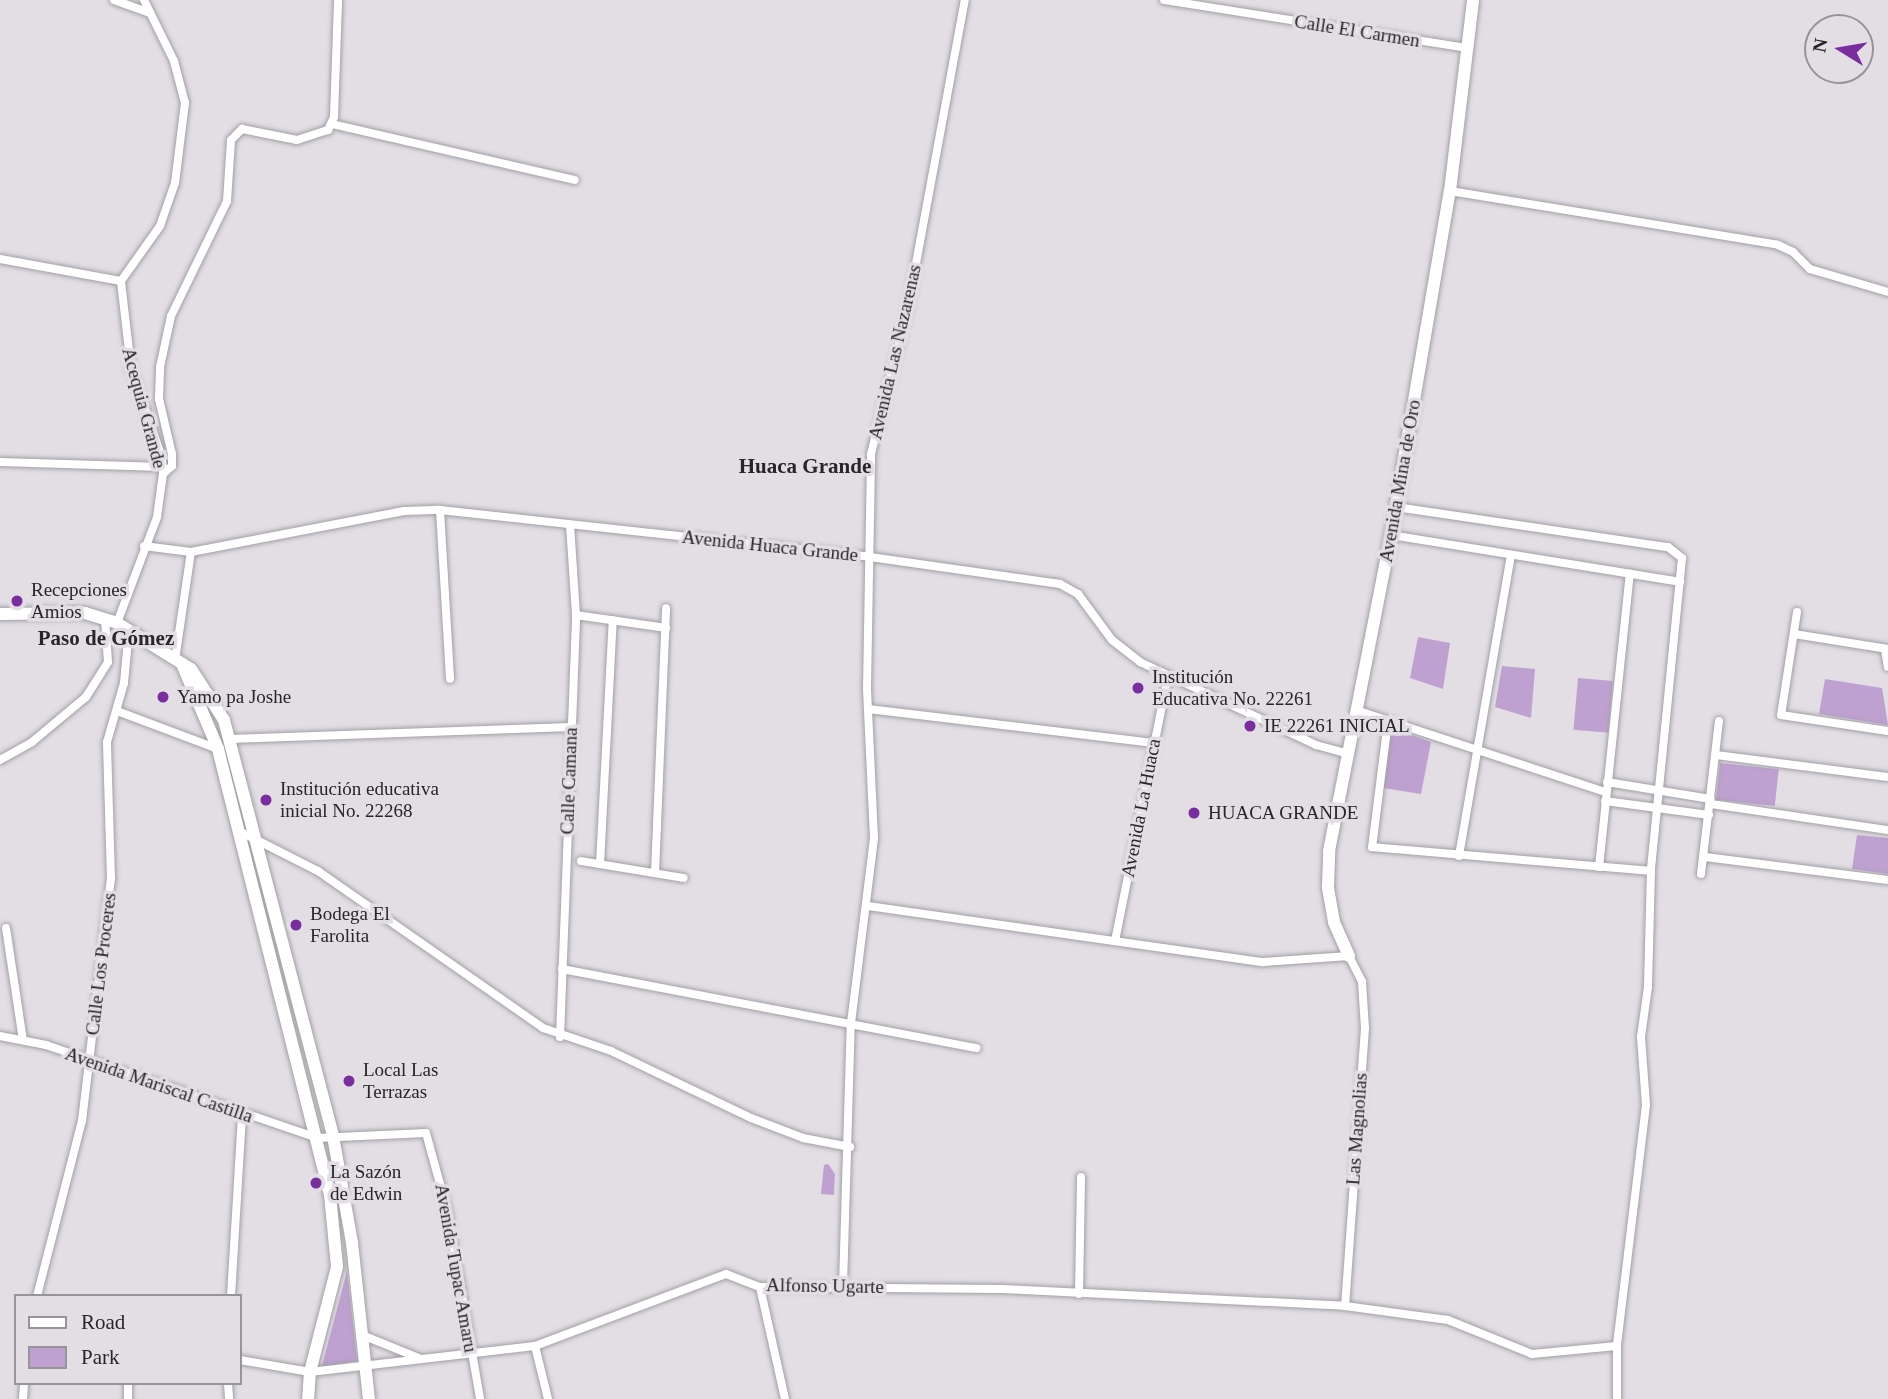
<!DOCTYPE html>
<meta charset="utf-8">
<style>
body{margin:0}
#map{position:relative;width:1888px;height:1399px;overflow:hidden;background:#e2dee4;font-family:"Times New Roman",serif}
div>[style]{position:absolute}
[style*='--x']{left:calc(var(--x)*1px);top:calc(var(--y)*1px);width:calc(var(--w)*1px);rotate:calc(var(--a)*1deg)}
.green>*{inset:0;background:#bea1d1;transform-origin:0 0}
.roads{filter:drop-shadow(0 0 2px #a29fa5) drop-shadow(0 0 2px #a29fa5)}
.street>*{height:8px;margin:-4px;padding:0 4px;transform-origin:4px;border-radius:4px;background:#fff}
.secondary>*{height:12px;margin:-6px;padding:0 6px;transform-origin:6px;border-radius:6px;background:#fff}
.dots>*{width:19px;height:19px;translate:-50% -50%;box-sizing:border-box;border:4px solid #e2dee4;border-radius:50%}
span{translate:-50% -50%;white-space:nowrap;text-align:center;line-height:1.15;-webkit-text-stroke:7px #e2dee4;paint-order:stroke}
.street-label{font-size:19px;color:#272628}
.poi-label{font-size:19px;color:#272628}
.left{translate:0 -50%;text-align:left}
.neighbourhood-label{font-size:21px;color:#272628;font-weight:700}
.legend{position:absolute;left:14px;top:1294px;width:228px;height:91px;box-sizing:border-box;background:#e2dee4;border:2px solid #979499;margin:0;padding:9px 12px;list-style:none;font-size:21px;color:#272628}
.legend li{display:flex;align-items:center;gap:14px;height:35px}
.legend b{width:35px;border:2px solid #979499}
.north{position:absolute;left:1804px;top:14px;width:70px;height:70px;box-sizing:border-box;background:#e2dee4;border:2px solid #979499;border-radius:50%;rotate:281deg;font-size:19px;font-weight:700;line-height:28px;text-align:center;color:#272628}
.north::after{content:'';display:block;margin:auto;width:24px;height:32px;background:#792d9e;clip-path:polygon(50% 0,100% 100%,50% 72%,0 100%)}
</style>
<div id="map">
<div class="green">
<div style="clip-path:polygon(1418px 637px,1450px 643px,1443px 689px,1410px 678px)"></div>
<div style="clip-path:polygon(1502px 666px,1535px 669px,1531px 718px,1495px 707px)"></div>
<div style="left:1578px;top:678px;width:35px;height:52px;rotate:5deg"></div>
<div style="clip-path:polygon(1825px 679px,1882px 688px,1888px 725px,1819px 714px)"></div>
<div style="clip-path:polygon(1392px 728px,1431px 742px,1421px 794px,1383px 788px)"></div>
<div style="left:1720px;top:763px;width:59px;height:37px;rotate:6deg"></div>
<div style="clip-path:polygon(1857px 835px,1888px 838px,1888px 874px,1852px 869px)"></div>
<div style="clip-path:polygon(828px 1164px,835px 1174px,834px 1195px,821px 1194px,824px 1165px)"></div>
<div style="clip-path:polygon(347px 1271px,357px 1361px,322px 1367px,322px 1366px)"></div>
</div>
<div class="roads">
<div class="street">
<div style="--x:114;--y:0;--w:38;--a:20"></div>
<div style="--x:1164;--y:0;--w:307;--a:9"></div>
<div style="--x:332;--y:124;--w:249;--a:13"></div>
<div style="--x:1450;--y:191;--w:332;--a:9.3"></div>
<div style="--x:1778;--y:245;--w:17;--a:25"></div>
<div style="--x:1793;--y:252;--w:24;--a:45"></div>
<div style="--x:1810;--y:269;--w:81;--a:16.4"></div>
<div style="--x:0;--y:259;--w:123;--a:10.3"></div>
<div style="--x:0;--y:462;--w:163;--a:1.8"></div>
<div style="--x:163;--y:474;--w:12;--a:-42"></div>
<div style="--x:172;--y:466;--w:12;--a:-90"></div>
<div style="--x:172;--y:454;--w:57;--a:-103.3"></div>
<div style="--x:159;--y:399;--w:32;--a:-88"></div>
<div style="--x:160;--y:367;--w:52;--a:-77.8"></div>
<div style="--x:171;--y:316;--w:128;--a:-64"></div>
<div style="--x:227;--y:201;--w:61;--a:-86.2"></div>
<div style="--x:231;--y:140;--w:16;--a:-45"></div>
<div style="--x:242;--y:129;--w:56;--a:11.3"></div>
<div style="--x:297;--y:140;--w:33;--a:-18"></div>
<div style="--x:328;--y:130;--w:14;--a:-65"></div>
<div style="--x:334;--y:117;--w:117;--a:-88"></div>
<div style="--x:1396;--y:507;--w:275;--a:8.4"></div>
<div style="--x:1668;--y:547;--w:18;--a:38"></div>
<div style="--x:1682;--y:558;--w:315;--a:95.7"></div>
<div style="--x:1651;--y:871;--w:116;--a:91.5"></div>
<div style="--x:1648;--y:987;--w:50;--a:98"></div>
<div style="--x:1641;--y:1037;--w:68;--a:85.8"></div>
<div style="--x:1646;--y:1105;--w:243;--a:96.9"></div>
<div style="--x:1617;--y:1346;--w:53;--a:90"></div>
<div style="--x:440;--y:510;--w:169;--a:86.6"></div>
<div style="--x:1391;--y:535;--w:293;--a:9.2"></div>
<div style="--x:144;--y:546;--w:47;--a:7.3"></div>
<div style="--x:191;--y:552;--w:217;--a:-10.9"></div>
<div style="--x:404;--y:511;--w:36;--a:-2"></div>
<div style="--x:440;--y:510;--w:433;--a:6.2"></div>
<div style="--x:870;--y:557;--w:192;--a:8.1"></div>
<div style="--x:1060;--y:584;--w:21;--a:29"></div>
<div style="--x:1078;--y:594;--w:57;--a:53.5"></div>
<div style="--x:1112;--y:640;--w:36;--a:38"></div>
<div style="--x:1140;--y:662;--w:195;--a:25.2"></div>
<div style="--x:1316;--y:745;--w:31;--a:15"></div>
<div style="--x:1797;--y:612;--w:104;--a:98.8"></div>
<div style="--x:1781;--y:715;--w:108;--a:8.5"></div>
<div style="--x:576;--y:615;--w:91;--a:8.2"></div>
<div style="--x:117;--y:623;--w:113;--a:-69.3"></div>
<div style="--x:157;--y:517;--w:43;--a:-82.1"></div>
<div style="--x:163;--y:474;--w:16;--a:-94"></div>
<div style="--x:162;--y:458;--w:95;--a:-109"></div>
<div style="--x:131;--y:368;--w:88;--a:-96.6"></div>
<div style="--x:121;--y:281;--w:67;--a:-54.7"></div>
<div style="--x:160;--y:226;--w:46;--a:-70.8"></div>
<div style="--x:175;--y:183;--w:81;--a:-82.9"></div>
<div style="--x:185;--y:103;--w:43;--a:-104.7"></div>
<div style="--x:174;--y:61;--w:68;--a:-116.2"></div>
<div style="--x:1794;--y:634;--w:95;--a:9.1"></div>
<div style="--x:1885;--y:649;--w:18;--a:81"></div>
<div style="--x:175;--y:660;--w:109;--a:-81.6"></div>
<div style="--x:868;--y:709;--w:288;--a:6.8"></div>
<div style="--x:117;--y:711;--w:108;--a:20.6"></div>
<div style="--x:1359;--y:711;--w:260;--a:18.2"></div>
<div style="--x:1388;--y:721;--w:127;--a:97.2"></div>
<div style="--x:1372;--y:847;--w:280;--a:4.9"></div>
<div style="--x:230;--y:739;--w:341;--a:-2"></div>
<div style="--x:1716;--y:755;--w:173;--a:7.3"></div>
<div style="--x:0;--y:760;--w:37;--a:-29"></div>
<div style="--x:32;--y:742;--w:70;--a:-39.8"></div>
<div style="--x:86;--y:697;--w:41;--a:-57.8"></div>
<div style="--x:108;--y:662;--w:43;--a:-94"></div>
<div style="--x:1607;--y:782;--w:105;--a:9.3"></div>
<div style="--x:1605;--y:801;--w:105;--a:7.7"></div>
<div style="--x:1711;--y:804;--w:179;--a:8.4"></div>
<div style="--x:239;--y:831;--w:89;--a:26.9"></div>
<div style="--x:318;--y:871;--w:274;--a:34.9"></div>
<div style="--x:543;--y:1028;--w:72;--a:18.7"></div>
<div style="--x:611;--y:1051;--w:155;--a:25.6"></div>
<div style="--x:751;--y:1118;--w:56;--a:21"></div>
<div style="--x:803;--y:1138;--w:48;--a:10.8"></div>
<div style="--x:1459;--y:856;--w:304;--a:-80.2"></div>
<div style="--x:1705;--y:857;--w:184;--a:7.2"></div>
<div style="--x:581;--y:861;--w:104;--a:9.4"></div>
<div style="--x:600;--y:864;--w:244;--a:-87"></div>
<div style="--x:1599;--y:867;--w:295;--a:-84"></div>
<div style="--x:655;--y:873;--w:265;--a:-87.6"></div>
<div style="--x:1701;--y:874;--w:154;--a:-83.3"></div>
<div style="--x:868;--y:906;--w:399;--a:8.1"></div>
<div style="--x:1263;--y:962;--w:86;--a:-4"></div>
<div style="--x:1349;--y:956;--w:29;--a:63"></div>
<div style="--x:1362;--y:982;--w:46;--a:86.3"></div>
<div style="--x:1365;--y:1028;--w:279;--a:94.1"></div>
<div style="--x:6;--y:928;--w:113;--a:81.4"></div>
<div style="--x:1115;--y:941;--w:271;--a:-78.7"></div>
<div style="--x:562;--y:969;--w:422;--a:10.8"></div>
<div style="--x:0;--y:1036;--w:47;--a:11.1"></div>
<div style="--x:46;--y:1045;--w:287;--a:18.9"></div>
<div style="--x:317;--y:1138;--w:109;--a:-2.6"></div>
<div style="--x:426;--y:1133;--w:79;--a:74.6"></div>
<div style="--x:447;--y:1209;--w:193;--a:80.1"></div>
<div style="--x:560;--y:1037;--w:422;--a:-87.8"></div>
<div style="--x:576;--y:615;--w:90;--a:-93.8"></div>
<div style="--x:843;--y:1286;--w:263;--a:-88.3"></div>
<div style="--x:851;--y:1023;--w:186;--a:-82.9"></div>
<div style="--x:874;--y:838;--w:149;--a:-92.7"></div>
<div style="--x:867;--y:689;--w:235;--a:-89"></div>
<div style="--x:871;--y:454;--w:146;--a:-75.8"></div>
<div style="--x:907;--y:312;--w:317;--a:-79.5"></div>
<div style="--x:760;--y:1287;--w:115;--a:77.4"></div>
<div style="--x:1079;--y:1294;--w:117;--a:-89"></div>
<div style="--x:37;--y:1296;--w:181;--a:-75.6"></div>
<div style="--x:82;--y:1121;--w:244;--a:-83.2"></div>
<div style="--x:111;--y:879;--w:137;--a:-91.7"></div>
<div style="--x:107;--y:742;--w:61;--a:-73.9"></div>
<div style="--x:124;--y:683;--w:54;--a:-84.7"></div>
<div style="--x:231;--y:1296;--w:180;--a:-86.5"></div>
<div style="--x:362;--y:1335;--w:61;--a:22"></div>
<div style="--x:535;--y:1346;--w:55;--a:76.2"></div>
<div style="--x:240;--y:1360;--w:71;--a:9.7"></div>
<div style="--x:310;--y:1372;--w:226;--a:-6.6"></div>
<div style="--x:535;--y:1346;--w:204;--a:-20.7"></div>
<div style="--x:726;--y:1274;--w:36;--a:21"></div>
<div style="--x:760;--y:1287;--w:243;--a:0.5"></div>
<div style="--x:1003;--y:1289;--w:342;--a:2.8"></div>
<div style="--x:1345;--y:1306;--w:104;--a:7.7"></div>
<div style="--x:1448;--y:1320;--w:91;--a:22"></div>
<div style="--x:1532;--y:1354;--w:85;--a:-5.4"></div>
<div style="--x:128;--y:1383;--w:16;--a:90"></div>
<div style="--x:228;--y:1383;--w:16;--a:86"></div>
<div style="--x:23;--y:1399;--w:16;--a:-86"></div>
</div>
<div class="secondary">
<div style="--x:0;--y:614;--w:85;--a:-0.7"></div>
<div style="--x:85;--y:613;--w:34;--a:17"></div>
<div style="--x:117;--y:623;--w:87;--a:31.9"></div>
<div style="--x:191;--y:669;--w:61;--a:57.1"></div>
<div style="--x:224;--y:720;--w:430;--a:75.3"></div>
<div style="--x:333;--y:1136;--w:109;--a:79.9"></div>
<div style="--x:352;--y:1243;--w:157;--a:83.8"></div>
<div style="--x:182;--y:664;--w:92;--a:67"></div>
<div style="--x:218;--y:749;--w:460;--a:75.9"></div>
<div style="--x:330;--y:1195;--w:72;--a:84.4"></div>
<div style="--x:337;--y:1267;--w:108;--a:104.4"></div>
<div style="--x:310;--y:1372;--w:27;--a:94"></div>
<div style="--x:1349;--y:956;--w:37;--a:-114"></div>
<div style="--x:1334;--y:922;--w:36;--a:-100"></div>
<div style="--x:1328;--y:887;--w:36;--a:-88"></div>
<div style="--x:1329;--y:851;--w:322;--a:-78.9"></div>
<div style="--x:1391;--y:535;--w:349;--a:-80.3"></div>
<div style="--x:1450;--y:191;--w:192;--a:-83.1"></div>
</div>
</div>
<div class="dots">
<div style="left:17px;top:601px;background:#792d9e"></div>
<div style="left:1138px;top:688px;background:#792d9e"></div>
<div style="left:163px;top:697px;background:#792d9e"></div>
<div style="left:1250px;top:726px;background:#792d9e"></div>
<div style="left:266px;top:800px;background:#792d9e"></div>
<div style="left:1194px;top:813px;background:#792d9e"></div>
<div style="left:296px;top:925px;background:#792d9e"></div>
<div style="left:349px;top:1081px;background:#792d9e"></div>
<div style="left:316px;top:1183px;background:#792d9e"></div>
</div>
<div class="street-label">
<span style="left:1357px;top:31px;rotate:9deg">Calle El Carmen</span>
<span style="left:895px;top:352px;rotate:-77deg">Avenida Las Nazarenas</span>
<span style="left:144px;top:408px;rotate:75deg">Acequia Grande</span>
<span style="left:1400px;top:481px;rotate:-80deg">Avenida Mina de Oro</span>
<span style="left:770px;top:546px;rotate:6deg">Avenida Huaca Grande</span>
<span style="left:569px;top:781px;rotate:-88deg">Calle Camana</span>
<span style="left:1141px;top:808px;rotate:-79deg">Avenida La Huaca</span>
<span style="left:101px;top:964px;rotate:-83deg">Calle Los Proceres</span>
<span style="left:159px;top:1085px;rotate:19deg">Avenida Mariscal Castilla</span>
<span style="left:1357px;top:1129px;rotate:-86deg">Las Magnolias</span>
<span style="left:456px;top:1268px;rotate:80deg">Avenida Tupac Amaru</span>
<span style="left:825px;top:1286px;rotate:1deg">Alfonso Ugarte</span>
</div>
<div class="poi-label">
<span class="left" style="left:31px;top:601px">Recepciones<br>Amios</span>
<span class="left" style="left:1152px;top:688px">Institución<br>Educativa No. 22261</span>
<span class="left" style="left:177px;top:697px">Yamo pa Joshe</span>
<span class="left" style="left:1264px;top:726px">IE 22261 INICIAL</span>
<span class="left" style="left:280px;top:800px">Institución educativa<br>inicial No. 22268</span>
<span class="left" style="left:1208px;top:813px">HUACA GRANDE</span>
<span class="left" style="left:310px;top:925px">Bodega El<br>Farolita</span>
<span class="left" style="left:363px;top:1081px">Local Las<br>Terrazas</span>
<span class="left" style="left:330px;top:1183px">La Sazón<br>de Edwin</span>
</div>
<div class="neighbourhood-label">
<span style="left:805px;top:466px">Huaca Grande</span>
<span style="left:106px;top:638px">Paso de Gómez</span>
</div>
<ul class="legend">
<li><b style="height:9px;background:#fff"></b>Road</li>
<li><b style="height:19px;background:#bea1d1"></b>Park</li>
</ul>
<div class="north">N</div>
</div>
